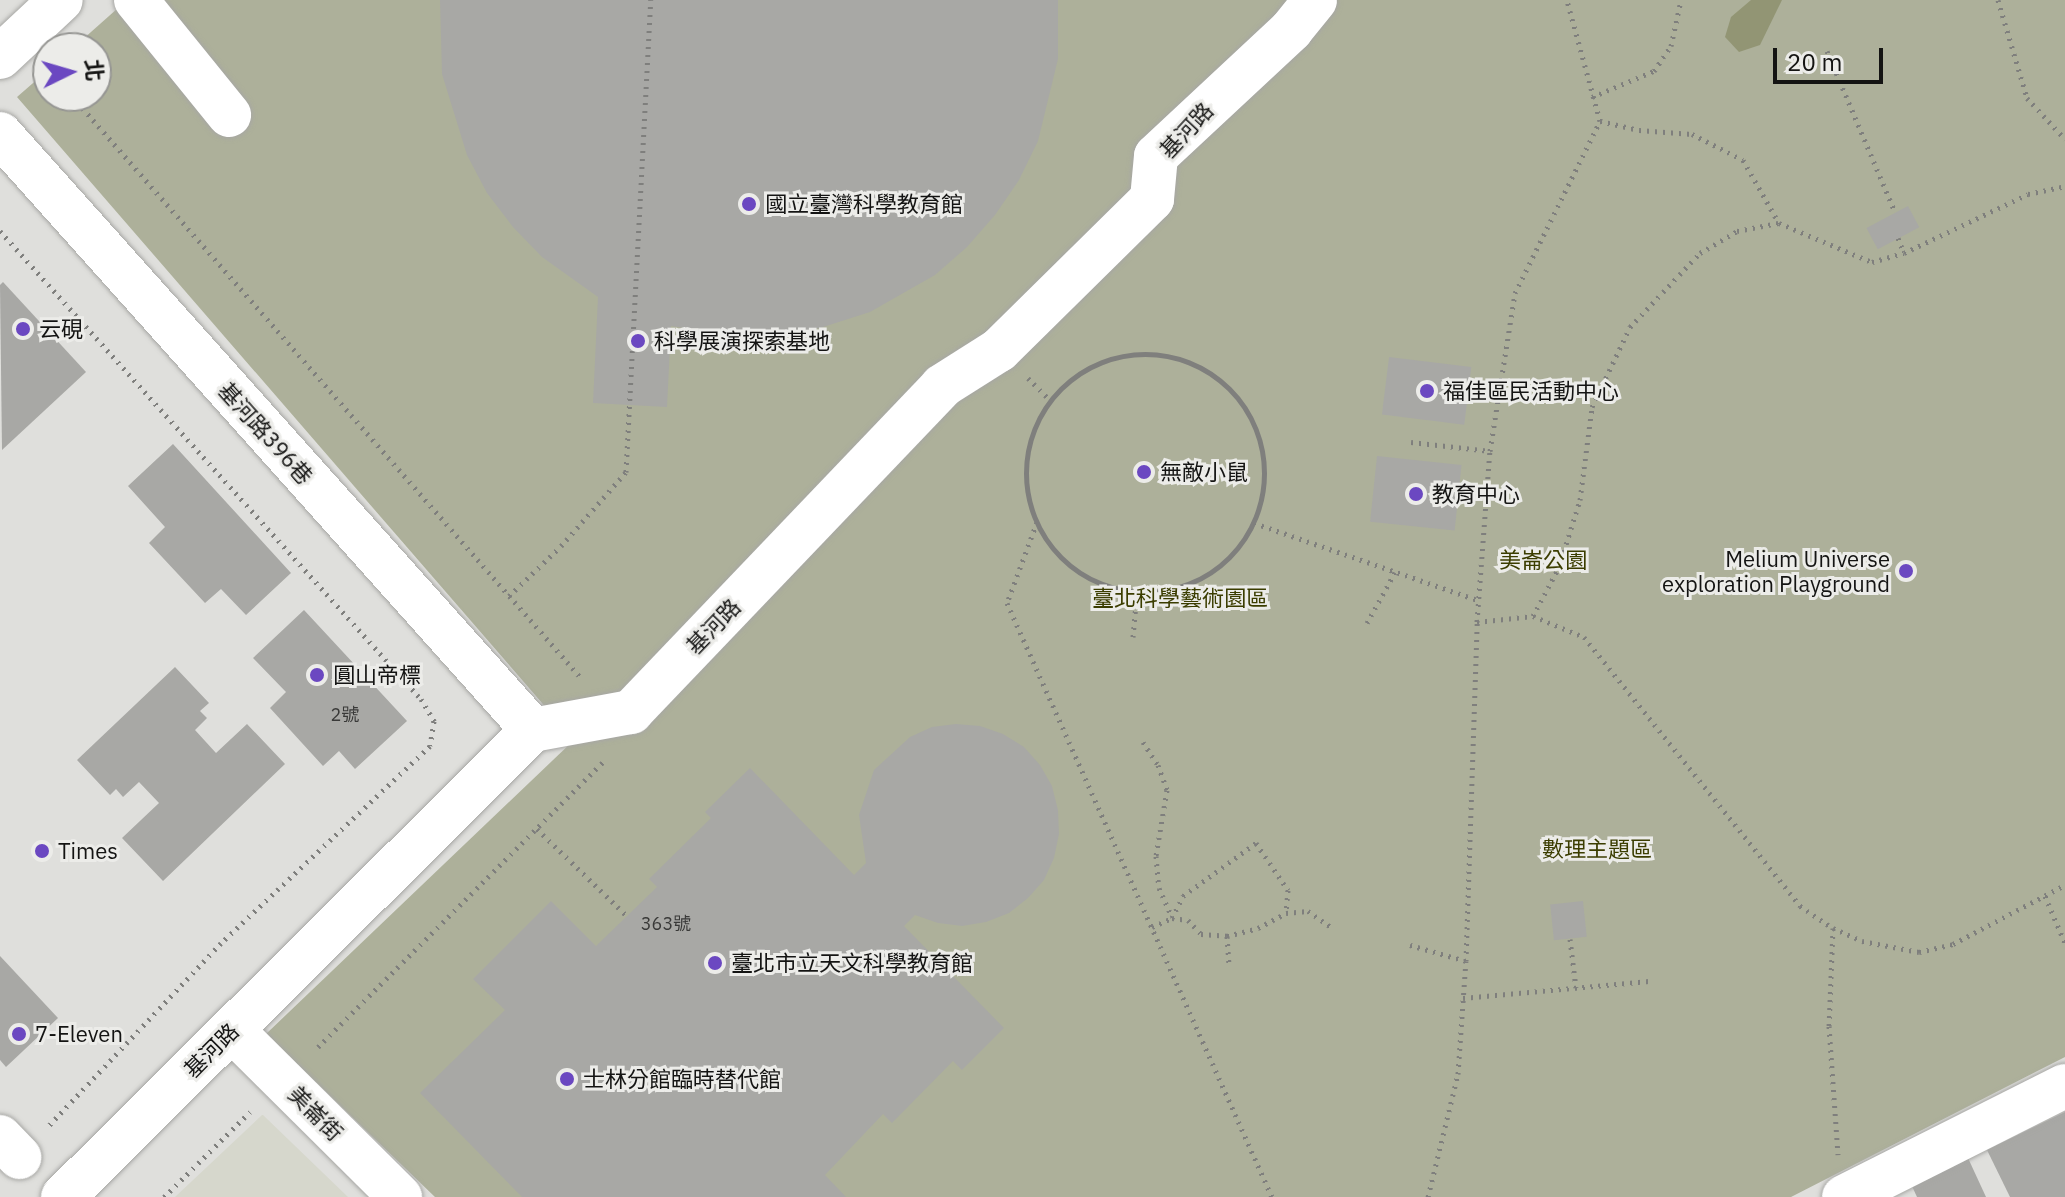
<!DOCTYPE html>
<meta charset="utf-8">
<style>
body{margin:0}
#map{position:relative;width:2065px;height:1197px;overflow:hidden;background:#dfdfdc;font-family:"IBM Plex Sans","Noto Sans TC",sans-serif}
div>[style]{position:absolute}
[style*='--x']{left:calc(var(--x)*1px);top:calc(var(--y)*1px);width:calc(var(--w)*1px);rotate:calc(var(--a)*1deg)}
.built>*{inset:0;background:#d6d7cc}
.green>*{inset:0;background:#adb09a}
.water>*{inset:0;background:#929574}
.building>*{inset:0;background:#a8a8a5;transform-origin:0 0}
.path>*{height:5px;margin-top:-2.5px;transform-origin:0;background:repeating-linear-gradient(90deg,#7f7f7d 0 2px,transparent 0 8px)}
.path>.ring{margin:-2.5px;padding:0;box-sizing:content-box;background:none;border:5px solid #7f7f7d;border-radius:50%}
.roads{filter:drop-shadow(0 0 2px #a7a7a4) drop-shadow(0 0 2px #a7a7a4)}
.minor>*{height:44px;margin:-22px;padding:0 22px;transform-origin:22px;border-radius:22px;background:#fff}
.dots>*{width:22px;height:22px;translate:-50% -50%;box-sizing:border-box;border:4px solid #ecece9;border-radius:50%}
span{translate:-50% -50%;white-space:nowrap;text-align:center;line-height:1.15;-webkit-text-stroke:6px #ecece9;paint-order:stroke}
.number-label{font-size:18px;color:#393938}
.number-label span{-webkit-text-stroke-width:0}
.street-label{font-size:22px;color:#141413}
.poi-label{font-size:22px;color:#141413}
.left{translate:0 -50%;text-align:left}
.right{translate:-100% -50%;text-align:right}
.park-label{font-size:22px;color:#3b3d00}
.north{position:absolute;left:32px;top:32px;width:80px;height:80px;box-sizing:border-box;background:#ecece9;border:2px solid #969693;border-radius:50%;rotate:85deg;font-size:22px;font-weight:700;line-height:32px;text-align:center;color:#141413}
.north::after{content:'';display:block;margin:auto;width:28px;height:36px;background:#6b48c1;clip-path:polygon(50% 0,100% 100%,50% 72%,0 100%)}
.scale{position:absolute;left:1773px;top:48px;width:110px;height:36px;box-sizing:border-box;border:4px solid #141413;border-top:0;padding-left:10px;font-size:24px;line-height:28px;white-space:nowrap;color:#141413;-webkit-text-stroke:6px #ecece9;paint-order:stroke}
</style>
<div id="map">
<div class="built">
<div style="clip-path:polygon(263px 1115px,348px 1197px,175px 1197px,262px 1115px)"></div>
</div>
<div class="green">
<div style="clip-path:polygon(127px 0,2065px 0,2065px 1057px,1791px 1197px,435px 1197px,266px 1034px,574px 740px,17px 97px,48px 70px,48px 96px,96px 96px,96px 48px,73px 48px)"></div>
</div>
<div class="water">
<div style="clip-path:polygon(1751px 0,1782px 0,1760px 45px,1739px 52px,1725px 37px,1731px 17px)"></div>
</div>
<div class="building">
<div style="clip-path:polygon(440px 0,1058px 0,1058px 59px,1038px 141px,1019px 180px,995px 215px,967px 247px,935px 275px,870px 312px,820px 328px,778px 335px,736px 336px,671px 326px,667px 407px,593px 403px,598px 297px,542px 257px,513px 227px,487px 193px,467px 155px,442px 74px)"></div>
<div style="left:1908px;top:206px;width:24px;height:47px;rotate:62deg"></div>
<div style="clip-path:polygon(3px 282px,86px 372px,2px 450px,0 285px)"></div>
<div style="left:1389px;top:357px;width:83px;height:58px;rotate:7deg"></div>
<div style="clip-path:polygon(173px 444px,291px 573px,246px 615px,221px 589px,205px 603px,149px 543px,165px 527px,128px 486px)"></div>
<div style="left:1377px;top:456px;width:85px;height:66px;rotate:6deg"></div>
<div style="clip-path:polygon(304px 610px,407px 721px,355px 769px,339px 751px,323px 766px,270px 708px,286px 692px,253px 658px)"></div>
<div style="clip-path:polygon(175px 667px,209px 703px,200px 711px,207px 718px,195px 730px,216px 753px,247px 724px,285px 764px,163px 881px,122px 838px,159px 803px,139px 782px,123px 797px,116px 789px,110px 795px,77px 760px)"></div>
<div style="clip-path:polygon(956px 724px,980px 726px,1003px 734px,1024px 747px,1040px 765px,1052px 786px,1058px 810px,1059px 834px,1054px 858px,1044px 880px,1028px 898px,1009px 913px,986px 922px,962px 926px,938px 923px,915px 915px,904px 926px,1004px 1028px,962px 1070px,953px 1061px,892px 1123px,883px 1114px,825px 1175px,846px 1197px,522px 1197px,420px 1093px,505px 1010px,473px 979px,551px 901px,596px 946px,657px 887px,649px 879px,711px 818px,705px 812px,750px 768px,854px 875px,866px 863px,859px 815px,874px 770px,910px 737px,932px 727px)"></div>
<div style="left:1583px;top:901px;width:36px;height:33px;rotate:84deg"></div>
<div style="clip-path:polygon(0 956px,58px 1018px,6px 1067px,0 1060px)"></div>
<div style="clip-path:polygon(2065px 1112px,2065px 1197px,2010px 1197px,1987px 1150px)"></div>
<div style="clip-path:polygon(1968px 1158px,1986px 1197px,1917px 1197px,1911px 1184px)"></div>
</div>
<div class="path">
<div style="--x:1998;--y:0;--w:102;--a:73.5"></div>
<div style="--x:2027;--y:98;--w:56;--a:47.2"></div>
<div style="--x:1827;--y:51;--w:175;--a:67.1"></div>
<div style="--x:72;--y:96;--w:775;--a:48.82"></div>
<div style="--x:1592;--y:97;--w:67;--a:-22.8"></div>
<div style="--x:1654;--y:71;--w:30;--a:-56"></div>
<div style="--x:1671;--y:46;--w:47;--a:-77.7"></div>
<div style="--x:1600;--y:121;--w:40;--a:13"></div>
<div style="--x:1639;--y:130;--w:53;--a:4.3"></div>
<div style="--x:1692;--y:134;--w:57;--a:27"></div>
<div style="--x:1743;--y:160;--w:73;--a:60.3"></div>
<div style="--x:1779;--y:223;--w:101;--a:22.8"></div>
<div style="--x:1872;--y:262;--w:33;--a:-16"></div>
<div style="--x:1904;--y:253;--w:137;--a:-25.4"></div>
<div style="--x:2028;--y:194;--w:38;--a:-12"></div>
<div style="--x:0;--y:231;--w:629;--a:48.03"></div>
<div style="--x:421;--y:699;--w:26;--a:59"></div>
<div style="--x:434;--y:721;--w:25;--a:99"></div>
<div style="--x:430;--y:746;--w:287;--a:136.7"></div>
<div style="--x:221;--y:943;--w:255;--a:133.3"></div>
<div style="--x:1898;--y:238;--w:16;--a:68"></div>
<div class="ring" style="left:1026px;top:354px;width:233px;height:233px"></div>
<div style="--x:1028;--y:378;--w:31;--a:45"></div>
<div style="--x:1411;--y:442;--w:80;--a:6.5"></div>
<div style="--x:1037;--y:522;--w:86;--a:110.3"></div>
<div style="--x:1007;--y:603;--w:650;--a:65.96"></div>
<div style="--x:1254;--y:523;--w:239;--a:19"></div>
<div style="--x:509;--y:596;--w:72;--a:-43.9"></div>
<div style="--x:561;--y:546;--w:98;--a:-48.7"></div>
<div style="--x:626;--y:472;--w:473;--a:-87"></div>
<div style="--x:1533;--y:616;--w:55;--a:-62"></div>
<div style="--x:1559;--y:567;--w:70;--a:-72.6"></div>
<div style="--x:1580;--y:500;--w:94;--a:-82.6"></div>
<div style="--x:1592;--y:407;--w:89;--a:-64.6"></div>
<div style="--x:1630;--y:327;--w:102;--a:-46.6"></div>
<div style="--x:1700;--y:253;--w:43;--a:-30.7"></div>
<div style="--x:1737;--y:231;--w:42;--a:-11"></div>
<div style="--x:1477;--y:622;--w:56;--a:-6.1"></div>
<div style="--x:1533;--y:616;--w:55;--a:22.4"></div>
<div style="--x:1584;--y:637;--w:345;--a:51.2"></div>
<div style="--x:1800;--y:906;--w:40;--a:34"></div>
<div style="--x:1833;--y:928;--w:32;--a:24"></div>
<div style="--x:1862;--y:941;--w:58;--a:10.9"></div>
<div style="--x:1919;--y:952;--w:35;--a:-13"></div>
<div style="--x:1953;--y:944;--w:127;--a:-27.8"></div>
<div style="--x:1367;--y:623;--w:58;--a:-61.2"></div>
<div style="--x:1133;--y:637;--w:45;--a:-84.9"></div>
<div style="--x:1143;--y:742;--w:27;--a:57"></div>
<div style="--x:1158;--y:765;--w:27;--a:70"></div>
<div style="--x:1167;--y:790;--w:67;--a:99.5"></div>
<div style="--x:1156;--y:856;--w:32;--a:85"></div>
<div style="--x:1159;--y:888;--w:32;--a:66"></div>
<div style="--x:537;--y:829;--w:125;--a:44"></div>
<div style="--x:2045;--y:896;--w:51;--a:66.9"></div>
<div style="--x:1172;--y:918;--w:25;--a:-63"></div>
<div style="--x:1183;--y:896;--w:90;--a:-36"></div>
<div style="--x:1256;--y:843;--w:57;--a:55.8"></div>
<div style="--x:1288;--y:890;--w:23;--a:95"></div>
<div style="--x:1152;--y:927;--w:22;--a:-24"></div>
<div style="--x:1172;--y:918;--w:16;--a:7"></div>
<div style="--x:1188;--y:920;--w:19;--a:47"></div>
<div style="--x:1201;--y:934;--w:26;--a:4"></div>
<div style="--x:1227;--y:936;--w:32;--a:-14"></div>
<div style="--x:1258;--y:928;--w:32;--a:-28"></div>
<div style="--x:1286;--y:913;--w:22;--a:-5"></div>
<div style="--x:1308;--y:911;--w:28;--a:35"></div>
<div style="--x:1833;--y:928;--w:98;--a:92.3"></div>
<div style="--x:1829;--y:1026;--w:129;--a:86"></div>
<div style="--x:1227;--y:936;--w:31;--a:86"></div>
<div style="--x:1570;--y:939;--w:49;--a:83"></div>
<div style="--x:1410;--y:945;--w:58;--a:15.9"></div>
<div style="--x:1463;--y:998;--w:187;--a:-5.2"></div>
<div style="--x:318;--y:1047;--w:407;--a:-45"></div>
<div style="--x:164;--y:1197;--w:121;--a:-44.7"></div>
<div style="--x:1428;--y:1197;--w:127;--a:-76.3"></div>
<div style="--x:1458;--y:1074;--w:113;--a:-86"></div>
<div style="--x:1466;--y:961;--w:339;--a:-88.1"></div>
<div style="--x:1477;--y:622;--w:171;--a:-85.7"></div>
<div style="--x:1490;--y:451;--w:160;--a:-81"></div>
<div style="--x:1515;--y:293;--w:192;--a:-63.7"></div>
<div style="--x:1600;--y:121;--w:125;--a:-105.3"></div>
</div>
<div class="roads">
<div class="minor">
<div style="--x:136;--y:0;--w:148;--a:51"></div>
<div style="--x:0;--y:57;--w:83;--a:-43.1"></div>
<div style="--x:0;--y:134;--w:800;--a:48.19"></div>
<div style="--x:232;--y:1030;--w:237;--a:44.8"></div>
<div style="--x:0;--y:1137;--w:28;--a:46"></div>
<div style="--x:63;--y:1197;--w:663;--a:-44.82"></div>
<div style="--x:533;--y:730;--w:100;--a:-10.4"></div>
<div style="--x:631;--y:712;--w:451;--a:-46.3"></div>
<div style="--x:942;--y:386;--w:67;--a:-32.3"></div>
<div style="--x:999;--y:350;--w:215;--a:-44.6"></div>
<div style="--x:1152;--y:199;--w:43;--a:-84.7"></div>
<div style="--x:1156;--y:156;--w:185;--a:-43"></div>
<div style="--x:1291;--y:30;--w:38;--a:-51"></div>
<div style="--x:1844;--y:1197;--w:247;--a:-26.7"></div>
</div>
</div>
<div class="dots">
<div style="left:749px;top:204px;background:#6b48c1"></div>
<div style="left:23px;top:329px;background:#6b48c1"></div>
<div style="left:638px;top:341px;background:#6b48c1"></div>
<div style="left:1427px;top:391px;background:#6b48c1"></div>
<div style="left:1144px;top:472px;background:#6b48c1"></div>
<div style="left:1416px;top:494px;background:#6b48c1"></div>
<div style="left:1906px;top:571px;background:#6b48c1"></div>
<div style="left:317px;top:675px;background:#6b48c1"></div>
<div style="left:42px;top:851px;background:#6b48c1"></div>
<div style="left:715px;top:963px;background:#6b48c1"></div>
<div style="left:19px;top:1034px;background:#6b48c1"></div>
<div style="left:567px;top:1079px;background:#6b48c1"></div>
</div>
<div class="number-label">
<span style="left:345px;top:715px">2號</span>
<span style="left:666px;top:924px">363號</span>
</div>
<div class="street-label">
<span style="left:1186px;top:130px;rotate:-47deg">基河路</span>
<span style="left:266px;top:433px;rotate:48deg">基河路396巷</span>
<span style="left:713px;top:626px;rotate:-46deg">基河路</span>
<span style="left:211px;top:1050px;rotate:-45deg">基河路</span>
<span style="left:316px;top:1113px;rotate:45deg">美崙街</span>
</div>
<div class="poi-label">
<span class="left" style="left:765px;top:204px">國立臺灣科學教育館</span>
<span class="left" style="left:39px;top:329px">云硯</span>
<span class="left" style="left:654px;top:341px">科學展演探索基地</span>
<span class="left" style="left:1443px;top:391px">福佳區民活動中心</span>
<span class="left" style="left:1160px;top:472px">無敵小鼠</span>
<span class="left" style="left:1432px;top:494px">教育中心</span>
<span class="right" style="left:1890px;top:571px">Melium Universe<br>exploration Playground</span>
<span class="left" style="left:333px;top:675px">圓山帝標</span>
<span class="left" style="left:58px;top:851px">Times</span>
<span class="left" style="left:731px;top:963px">臺北市立天文科學教育館</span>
<span class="left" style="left:35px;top:1034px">7-Eleven</span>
<span class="left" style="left:583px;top:1079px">士林分館臨時替代館</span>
</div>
<div class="park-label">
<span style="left:1543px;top:560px">美崙公園</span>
<span style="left:1180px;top:598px">臺北科學藝術園區</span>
<span style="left:1597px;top:849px">數理主題區</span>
</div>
<div class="north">北</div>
<div class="scale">20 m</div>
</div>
